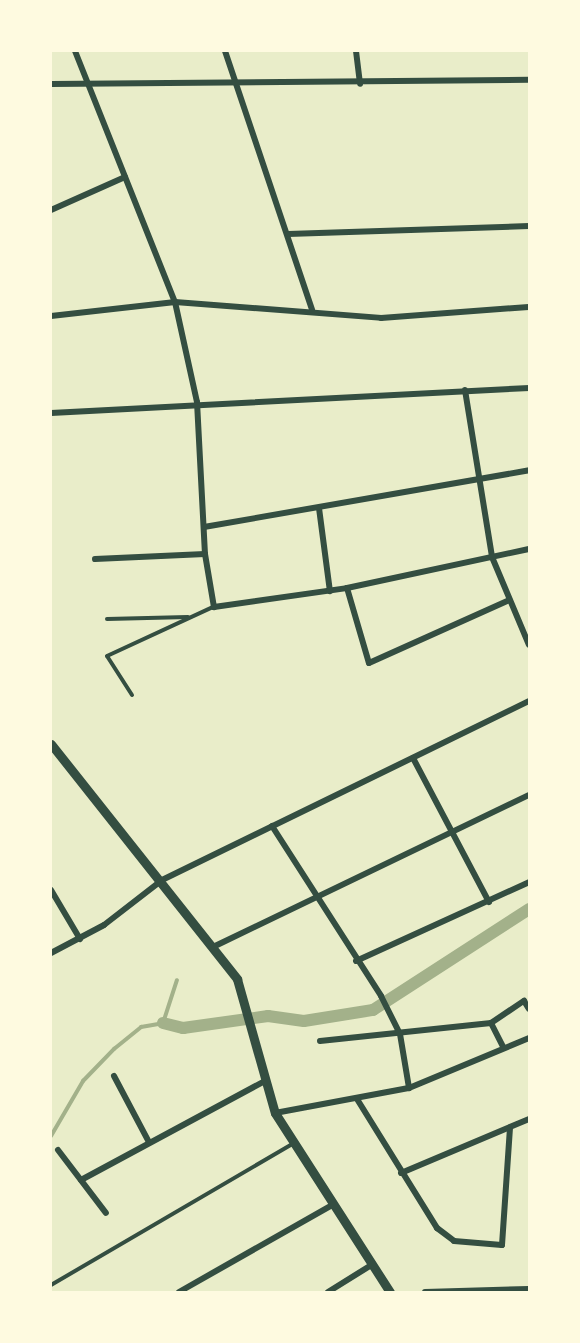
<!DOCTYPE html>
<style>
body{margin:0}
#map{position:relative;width:580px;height:1343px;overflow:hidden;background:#e9edc9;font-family:Overpass,sans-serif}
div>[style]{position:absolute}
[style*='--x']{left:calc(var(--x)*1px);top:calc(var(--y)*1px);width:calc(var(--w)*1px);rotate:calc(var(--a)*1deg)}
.stream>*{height:4px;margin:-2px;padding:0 2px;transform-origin:2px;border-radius:2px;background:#a3b18a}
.canal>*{height:12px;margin:-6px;padding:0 6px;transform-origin:6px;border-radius:6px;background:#a3b18a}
.service>*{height:4px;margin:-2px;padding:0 2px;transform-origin:2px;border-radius:2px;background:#344e41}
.minor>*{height:6px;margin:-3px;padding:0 3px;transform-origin:3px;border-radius:3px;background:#344e41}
.tertiary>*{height:9px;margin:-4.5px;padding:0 4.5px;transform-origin:4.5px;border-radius:4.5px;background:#344e41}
span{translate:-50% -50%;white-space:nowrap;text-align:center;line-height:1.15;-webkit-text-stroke:4.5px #fefae0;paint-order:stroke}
.frame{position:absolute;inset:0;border:52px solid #fefae0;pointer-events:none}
</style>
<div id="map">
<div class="stream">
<div style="--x:51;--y:1136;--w:64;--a:-59.8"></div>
<div style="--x:83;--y:1081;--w:45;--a:-45.9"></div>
<div style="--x:114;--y:1049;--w:35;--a:-39"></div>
<div style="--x:141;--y:1027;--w:22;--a:-10"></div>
<div style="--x:163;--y:1023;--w:45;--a:-72"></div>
</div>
<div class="canal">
<div style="--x:163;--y:1023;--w:21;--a:14"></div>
<div style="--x:183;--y:1028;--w:86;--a:-8"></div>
<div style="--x:268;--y:1016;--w:36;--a:8"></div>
<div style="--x:304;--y:1021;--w:70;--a:-9.1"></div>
<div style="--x:373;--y:1010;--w:186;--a:-32.9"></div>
</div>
<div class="service">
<div style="--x:107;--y:619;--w:81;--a:-1.4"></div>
<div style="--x:132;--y:695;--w:46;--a:-122.7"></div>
<div style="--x:107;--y:656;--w:117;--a:-24.8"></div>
<div style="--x:51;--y:1285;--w:279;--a:-30.3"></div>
</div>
<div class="minor">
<div style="--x:75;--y:51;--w:270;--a:68.3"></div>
<div style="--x:175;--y:302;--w:102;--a:77.6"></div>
<div style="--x:197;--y:402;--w:152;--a:87"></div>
<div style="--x:205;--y:554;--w:54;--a:80.4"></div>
<div style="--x:214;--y:607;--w:134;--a:-8.1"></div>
<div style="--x:347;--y:588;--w:186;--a:-12.1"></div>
<div style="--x:225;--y:51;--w:273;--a:71.4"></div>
<div style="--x:356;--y:51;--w:33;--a:83"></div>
<div style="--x:51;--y:84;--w:478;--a:-0.5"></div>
<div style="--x:51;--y:210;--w:81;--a:-24"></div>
<div style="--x:288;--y:234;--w:241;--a:-1.9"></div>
<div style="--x:51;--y:316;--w:125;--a:-6.4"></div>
<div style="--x:175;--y:302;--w:207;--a:4.4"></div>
<div style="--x:381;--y:318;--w:148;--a:-4.3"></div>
<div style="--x:465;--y:390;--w:169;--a:80.8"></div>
<div style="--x:492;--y:557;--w:95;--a:67.2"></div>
<div style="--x:51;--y:413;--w:479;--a:-3"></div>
<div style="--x:319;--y:508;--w:84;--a:82.5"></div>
<div style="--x:204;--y:527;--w:330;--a:-9.9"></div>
<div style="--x:95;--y:559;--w:110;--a:-2.6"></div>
<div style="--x:347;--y:588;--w:78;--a:73.7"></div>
<div style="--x:369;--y:663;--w:154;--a:-24.2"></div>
<div style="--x:413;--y:758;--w:163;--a:62.2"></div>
<div style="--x:272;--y:826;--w:202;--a:57.3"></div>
<div style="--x:381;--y:996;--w:42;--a:63.4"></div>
<div style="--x:400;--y:1034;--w:55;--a:80.5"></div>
<div style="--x:51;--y:890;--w:57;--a:59.4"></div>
<div style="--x:215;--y:946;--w:348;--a:-25.7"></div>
<div style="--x:51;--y:953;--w:60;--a:-27.8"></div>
<div style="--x:104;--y:925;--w:73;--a:-37.8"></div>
<div style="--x:162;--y:880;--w:408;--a:-26"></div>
<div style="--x:356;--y:961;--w:190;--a:-24.5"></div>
<div style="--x:491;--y:1023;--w:27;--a:63"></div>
<div style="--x:320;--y:1041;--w:172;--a:-6"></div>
<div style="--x:491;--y:1023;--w:40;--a:-34"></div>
<div style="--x:524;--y:1001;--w:9;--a:58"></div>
<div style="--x:114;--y:1076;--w:75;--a:62.1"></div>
<div style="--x:357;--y:1099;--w:152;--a:58.2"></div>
<div style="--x:437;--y:1228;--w:21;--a:37"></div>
<div style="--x:454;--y:1241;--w:48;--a:4.8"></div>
<div style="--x:502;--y:1245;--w:118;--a:-86.1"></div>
<div style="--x:275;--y:1113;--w:136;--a:-10.6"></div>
<div style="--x:409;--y:1088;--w:130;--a:-22.6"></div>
<div style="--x:58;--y:1150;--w:79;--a:52.7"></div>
<div style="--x:401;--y:1173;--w:139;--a:-22.9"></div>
<div style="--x:81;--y:1180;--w:207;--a:-28.3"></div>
<div style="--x:179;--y:1292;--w:176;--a:-29.6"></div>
<div style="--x:328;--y:1292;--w:53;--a:-31.9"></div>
<div style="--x:425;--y:1292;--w:104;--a:-1.7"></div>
</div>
<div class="tertiary">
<div style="--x:51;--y:744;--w:300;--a:51.6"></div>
<div style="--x:237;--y:979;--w:139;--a:74.2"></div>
<div style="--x:275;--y:1113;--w:213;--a:57.3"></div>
</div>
<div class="frame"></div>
</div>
